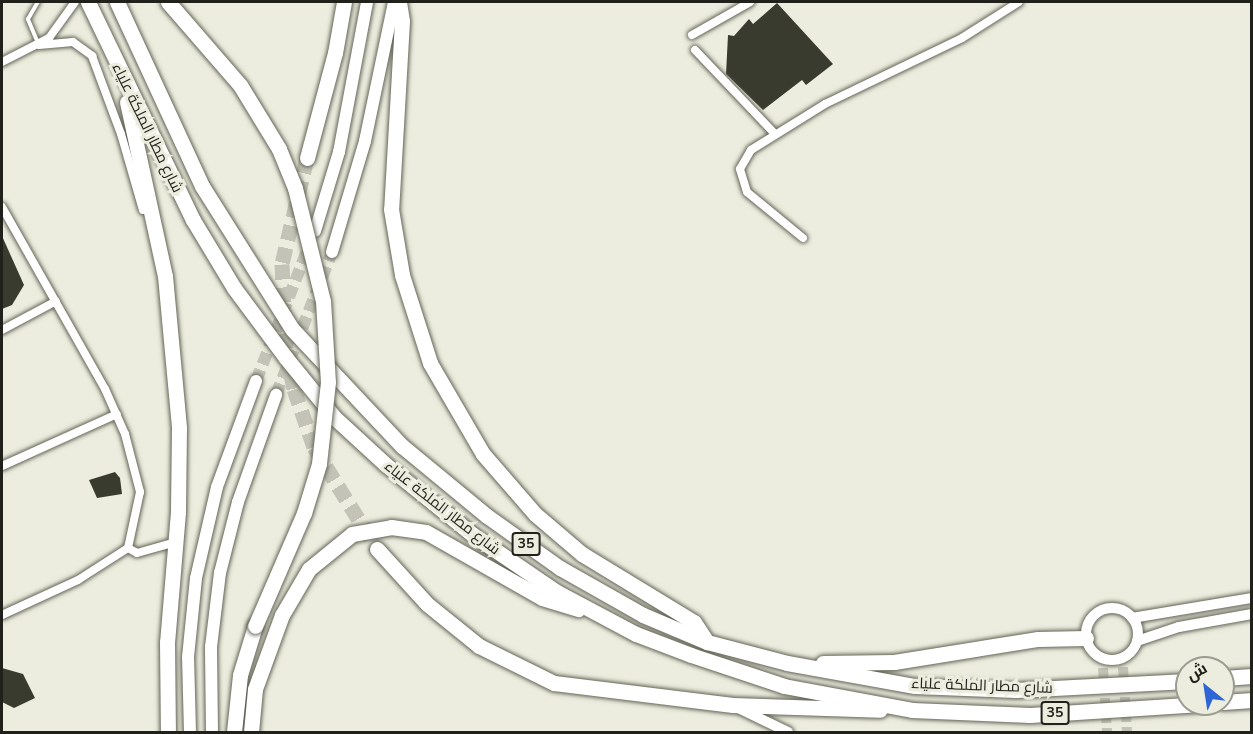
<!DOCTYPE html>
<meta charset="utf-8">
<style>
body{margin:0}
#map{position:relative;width:1253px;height:734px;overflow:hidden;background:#ecedde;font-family:"Nunito Sans",Cairo,sans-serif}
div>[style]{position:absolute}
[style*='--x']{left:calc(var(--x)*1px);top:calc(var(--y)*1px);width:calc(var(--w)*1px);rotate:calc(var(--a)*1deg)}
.building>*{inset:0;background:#3a3b2f}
.secondary-tunnel>*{height:10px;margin-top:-5px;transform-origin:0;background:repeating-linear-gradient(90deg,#c3c4b7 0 10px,transparent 0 15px)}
.primary-tunnel>*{height:12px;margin-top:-6px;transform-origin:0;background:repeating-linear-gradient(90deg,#c3c4b7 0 12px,transparent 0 18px)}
.highway-tunnel>*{height:15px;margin-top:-7.5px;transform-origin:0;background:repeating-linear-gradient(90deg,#c3c4b7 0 15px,transparent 0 23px)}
.roads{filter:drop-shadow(0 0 2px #636457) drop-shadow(0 0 2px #636457)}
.lane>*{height:4px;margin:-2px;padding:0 2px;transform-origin:2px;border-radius:2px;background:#fff}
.street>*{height:8px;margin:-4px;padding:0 4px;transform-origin:4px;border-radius:4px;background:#fff}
.secondary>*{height:10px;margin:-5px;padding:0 5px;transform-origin:5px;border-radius:5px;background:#fff}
.secondary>.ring{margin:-5px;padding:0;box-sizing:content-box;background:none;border:10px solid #fff;border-radius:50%}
.primary>*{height:12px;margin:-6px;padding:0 6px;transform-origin:6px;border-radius:6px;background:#fff}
.highway>*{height:15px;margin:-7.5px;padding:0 7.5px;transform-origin:7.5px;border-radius:7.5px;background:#fff}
.bridges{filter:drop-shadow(0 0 2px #636457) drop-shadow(0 0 2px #636457)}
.highway-bridge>*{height:15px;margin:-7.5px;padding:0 7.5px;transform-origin:7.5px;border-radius:7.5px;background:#fff}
span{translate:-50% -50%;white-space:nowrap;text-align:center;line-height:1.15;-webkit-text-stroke:6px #ecedde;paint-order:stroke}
.shield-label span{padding:2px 4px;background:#ecedde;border:2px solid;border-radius:4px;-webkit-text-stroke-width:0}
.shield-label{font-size:14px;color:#21211c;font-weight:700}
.street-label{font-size:15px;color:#21211c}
.frame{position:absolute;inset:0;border:3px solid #21211c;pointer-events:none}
.north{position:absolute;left:1175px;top:656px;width:60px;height:60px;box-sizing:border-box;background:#ecedde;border:2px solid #9b9b90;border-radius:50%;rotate:330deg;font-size:16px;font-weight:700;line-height:24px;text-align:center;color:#21211c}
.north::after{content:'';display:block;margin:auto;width:21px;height:27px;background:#2e67d5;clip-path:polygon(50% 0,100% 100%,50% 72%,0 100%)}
</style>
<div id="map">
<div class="building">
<div style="clip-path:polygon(777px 3px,833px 64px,806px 85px,802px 80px,763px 110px,726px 74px,728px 35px,734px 36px,749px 19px,753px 24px)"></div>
<div style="clip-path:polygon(2px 236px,24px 285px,12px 305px,2px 309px)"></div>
<div style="clip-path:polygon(115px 472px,120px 478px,122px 494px,97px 498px,89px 480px)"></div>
<div style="clip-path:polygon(2px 668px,23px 674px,35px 698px,14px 708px,2px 702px)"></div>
</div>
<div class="secondary-tunnel">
<div style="--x:1123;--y:667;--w:65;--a:86.5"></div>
<div style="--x:1103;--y:668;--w:64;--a:86.4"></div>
</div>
<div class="primary-tunnel">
<div style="--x:256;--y:381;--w:148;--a:-68.6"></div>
<div style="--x:276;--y:395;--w:154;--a:-68.6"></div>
</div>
<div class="highway-tunnel">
<div style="--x:307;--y:158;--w:109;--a:103.3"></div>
<div style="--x:282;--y:264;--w:87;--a:87.4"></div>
<div style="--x:286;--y:351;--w:39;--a:78"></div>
<div style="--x:294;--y:389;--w:61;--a:71"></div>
<div style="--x:314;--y:447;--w:120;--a:58.3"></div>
</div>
<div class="roads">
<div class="lane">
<div style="--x:38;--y:43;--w:26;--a:-113"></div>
<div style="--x:28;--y:19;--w:20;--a:-60"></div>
</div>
<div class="street">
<div style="--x:692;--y:35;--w:67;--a:-29.6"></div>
<div style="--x:39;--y:45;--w:34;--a:-5"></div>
<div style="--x:73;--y:42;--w:24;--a:36"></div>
<div style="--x:92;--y:56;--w:83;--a:69.6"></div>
<div style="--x:121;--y:134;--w:79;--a:73.9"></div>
<div style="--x:695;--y:50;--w:116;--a:46.4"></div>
<div style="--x:2;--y:62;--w:53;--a:-27.1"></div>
<div style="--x:49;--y:38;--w:44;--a:-54.2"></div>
<div style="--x:2;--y:207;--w:209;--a:60.5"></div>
<div style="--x:105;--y:389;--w:49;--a:66"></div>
<div style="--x:125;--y:434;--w:60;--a:75.5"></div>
<div style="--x:140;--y:492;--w:57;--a:102.1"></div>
<div style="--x:128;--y:548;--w:10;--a:29"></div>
<div style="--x:137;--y:553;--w:41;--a:-15.8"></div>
<div style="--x:803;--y:238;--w:72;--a:-140.6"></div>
<div style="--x:747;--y:192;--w:24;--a:-107"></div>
<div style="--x:740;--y:169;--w:22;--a:-60"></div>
<div style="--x:751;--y:150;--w:87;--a:-31.9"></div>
<div style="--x:825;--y:104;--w:152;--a:-25.7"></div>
<div style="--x:962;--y:38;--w:67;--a:-32.3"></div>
<div style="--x:2;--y:330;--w:61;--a:-28.2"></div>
<div style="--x:2;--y:466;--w:126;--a:-24.3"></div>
<div style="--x:2;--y:615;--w:84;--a:-24.7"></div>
<div style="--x:78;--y:580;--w:59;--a:-32.6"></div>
</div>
<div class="secondary">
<div class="ring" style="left:1086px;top:608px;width:42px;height:42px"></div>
<div style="--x:1132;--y:618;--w:122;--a:-9.5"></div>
<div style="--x:1137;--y:641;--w:44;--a:-18.4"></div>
<div style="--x:1179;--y:627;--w:74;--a:-10.1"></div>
<div style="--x:734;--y:706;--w:60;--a:25.7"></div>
</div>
<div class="primary">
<div style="--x:315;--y:231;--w:83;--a:-73.1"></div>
<div style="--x:339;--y:152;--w:153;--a:-79.4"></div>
<div style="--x:332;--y:252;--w:116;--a:-73.4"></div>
<div style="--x:365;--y:141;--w:142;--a:-78.2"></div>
<div style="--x:190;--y:732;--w:75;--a:-91.5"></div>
<div style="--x:188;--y:657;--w:79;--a:-84.2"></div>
<div style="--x:196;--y:578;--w:93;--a:-77"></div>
<div style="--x:217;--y:487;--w:113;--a:-69.8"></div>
<div style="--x:212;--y:732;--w:85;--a:-90.7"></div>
<div style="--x:211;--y:647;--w:75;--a:-83.1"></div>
<div style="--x:220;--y:573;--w:73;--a:-75.8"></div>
<div style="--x:238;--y:502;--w:114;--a:-70.4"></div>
</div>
<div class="highway">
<div style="--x:88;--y:2;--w:242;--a:64.3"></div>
<div style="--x:193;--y:220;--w:79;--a:58.9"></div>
<div style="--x:234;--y:288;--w:87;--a:53.4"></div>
<div style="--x:286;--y:358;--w:77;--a:50.8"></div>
<div style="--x:335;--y:418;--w:68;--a:42.6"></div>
<div style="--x:385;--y:464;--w:113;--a:38.9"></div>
<div style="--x:473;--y:535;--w:102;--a:34.2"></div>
<div style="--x:557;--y:592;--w:89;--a:28"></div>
<div style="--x:636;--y:634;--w:59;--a:20.9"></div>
<div style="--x:691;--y:655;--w:98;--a:18.4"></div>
<div style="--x:784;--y:686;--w:130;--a:10.6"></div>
<div style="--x:912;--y:710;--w:118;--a:2.4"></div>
<div style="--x:1030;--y:715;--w:168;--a:-3.7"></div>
<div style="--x:117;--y:2;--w:203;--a:65.2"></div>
<div style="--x:202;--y:186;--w:169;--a:57.8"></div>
<div style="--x:292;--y:329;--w:161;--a:46.8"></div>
<div style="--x:402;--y:446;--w:110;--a:39.5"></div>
<div style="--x:487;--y:516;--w:90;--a:35.5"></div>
<div style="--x:560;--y:568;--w:95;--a:29.5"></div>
<div style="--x:643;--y:615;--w:69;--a:22.9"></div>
<div style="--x:707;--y:642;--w:83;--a:14.7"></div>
<div style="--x:787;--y:663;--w:130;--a:10.2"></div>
<div style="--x:915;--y:686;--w:101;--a:2.3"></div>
<div style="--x:1016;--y:690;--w:171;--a:-3"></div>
<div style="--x:399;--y:2;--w:19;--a:81"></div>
<div style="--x:402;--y:21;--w:188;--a:93.3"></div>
<div style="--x:391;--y:209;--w:67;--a:80.5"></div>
<div style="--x:402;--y:275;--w:92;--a:72.3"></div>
<div style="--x:430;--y:363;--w:105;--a:59.8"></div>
<div style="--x:483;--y:454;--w:79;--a:49.1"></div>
<div style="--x:535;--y:514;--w:62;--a:40.4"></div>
<div style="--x:582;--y:554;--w:131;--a:31.3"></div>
<div style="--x:694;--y:622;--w:24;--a:57"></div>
<div style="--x:127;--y:102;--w:178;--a:77.7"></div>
<div style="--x:165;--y:276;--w:153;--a:84.7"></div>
<div style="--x:179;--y:428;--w:84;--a:90.7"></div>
<div style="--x:178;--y:512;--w:130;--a:94.8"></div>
<div style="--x:167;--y:642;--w:90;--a:89.4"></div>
<div style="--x:307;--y:158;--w:109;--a:-75.1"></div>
<div style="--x:335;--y:53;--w:52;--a:-80"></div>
<div style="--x:377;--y:549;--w:74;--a:47.7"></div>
<div style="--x:427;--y:604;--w:67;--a:38.9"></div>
<div style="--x:479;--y:646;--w:84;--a:26.3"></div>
<div style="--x:554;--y:683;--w:180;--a:7"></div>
<div style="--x:733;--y:705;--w:147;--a:1.9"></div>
<div style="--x:823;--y:663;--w:71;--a:-0.8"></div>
<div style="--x:894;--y:662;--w:146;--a:-9.1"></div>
<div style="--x:1038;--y:639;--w:48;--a:-1.2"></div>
<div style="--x:1223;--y:678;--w:29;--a:-4"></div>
<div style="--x:1223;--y:702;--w:29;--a:-4"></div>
<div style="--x:234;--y:732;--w:57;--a:-84"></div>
<div style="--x:240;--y:675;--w:51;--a:-73"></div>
<div style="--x:251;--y:732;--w:43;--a:-84.7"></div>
<div style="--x:255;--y:689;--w:79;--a:-70"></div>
<div style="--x:282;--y:615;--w:53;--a:-59.6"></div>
<div style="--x:309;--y:569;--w:55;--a:-39.1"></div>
<div style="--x:352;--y:534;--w:40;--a:-10"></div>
<div style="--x:391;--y:527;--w:35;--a:8"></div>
<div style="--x:426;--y:532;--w:133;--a:29.6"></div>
<div style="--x:542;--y:598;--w:38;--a:17"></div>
</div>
</div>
<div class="bridges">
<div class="highway-bridge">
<div style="--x:168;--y:2;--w:110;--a:49.1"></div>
<div style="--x:240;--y:85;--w:75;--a:58.6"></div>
<div style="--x:279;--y:149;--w:42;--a:67.7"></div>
<div style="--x:295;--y:188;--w:116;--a:76.1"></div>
<div style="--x:323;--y:301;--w:81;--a:86.5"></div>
<div style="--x:328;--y:382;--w:82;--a:96.3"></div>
<div style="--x:319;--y:464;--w:51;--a:107"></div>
<div style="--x:304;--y:513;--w:123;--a:113.4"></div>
</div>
</div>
<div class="shield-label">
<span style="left:526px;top:544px">35</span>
<span style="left:1055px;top:713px">35</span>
</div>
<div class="street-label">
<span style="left:147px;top:128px;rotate:64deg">شارع مطار الملكة علياء</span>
<span style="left:442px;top:508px;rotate:38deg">شارع مطار الملكة علياء</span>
<span style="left:982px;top:686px;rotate:2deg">شارع مطار الملكة علياء</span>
</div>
<div class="frame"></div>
<div class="north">ش</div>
</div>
